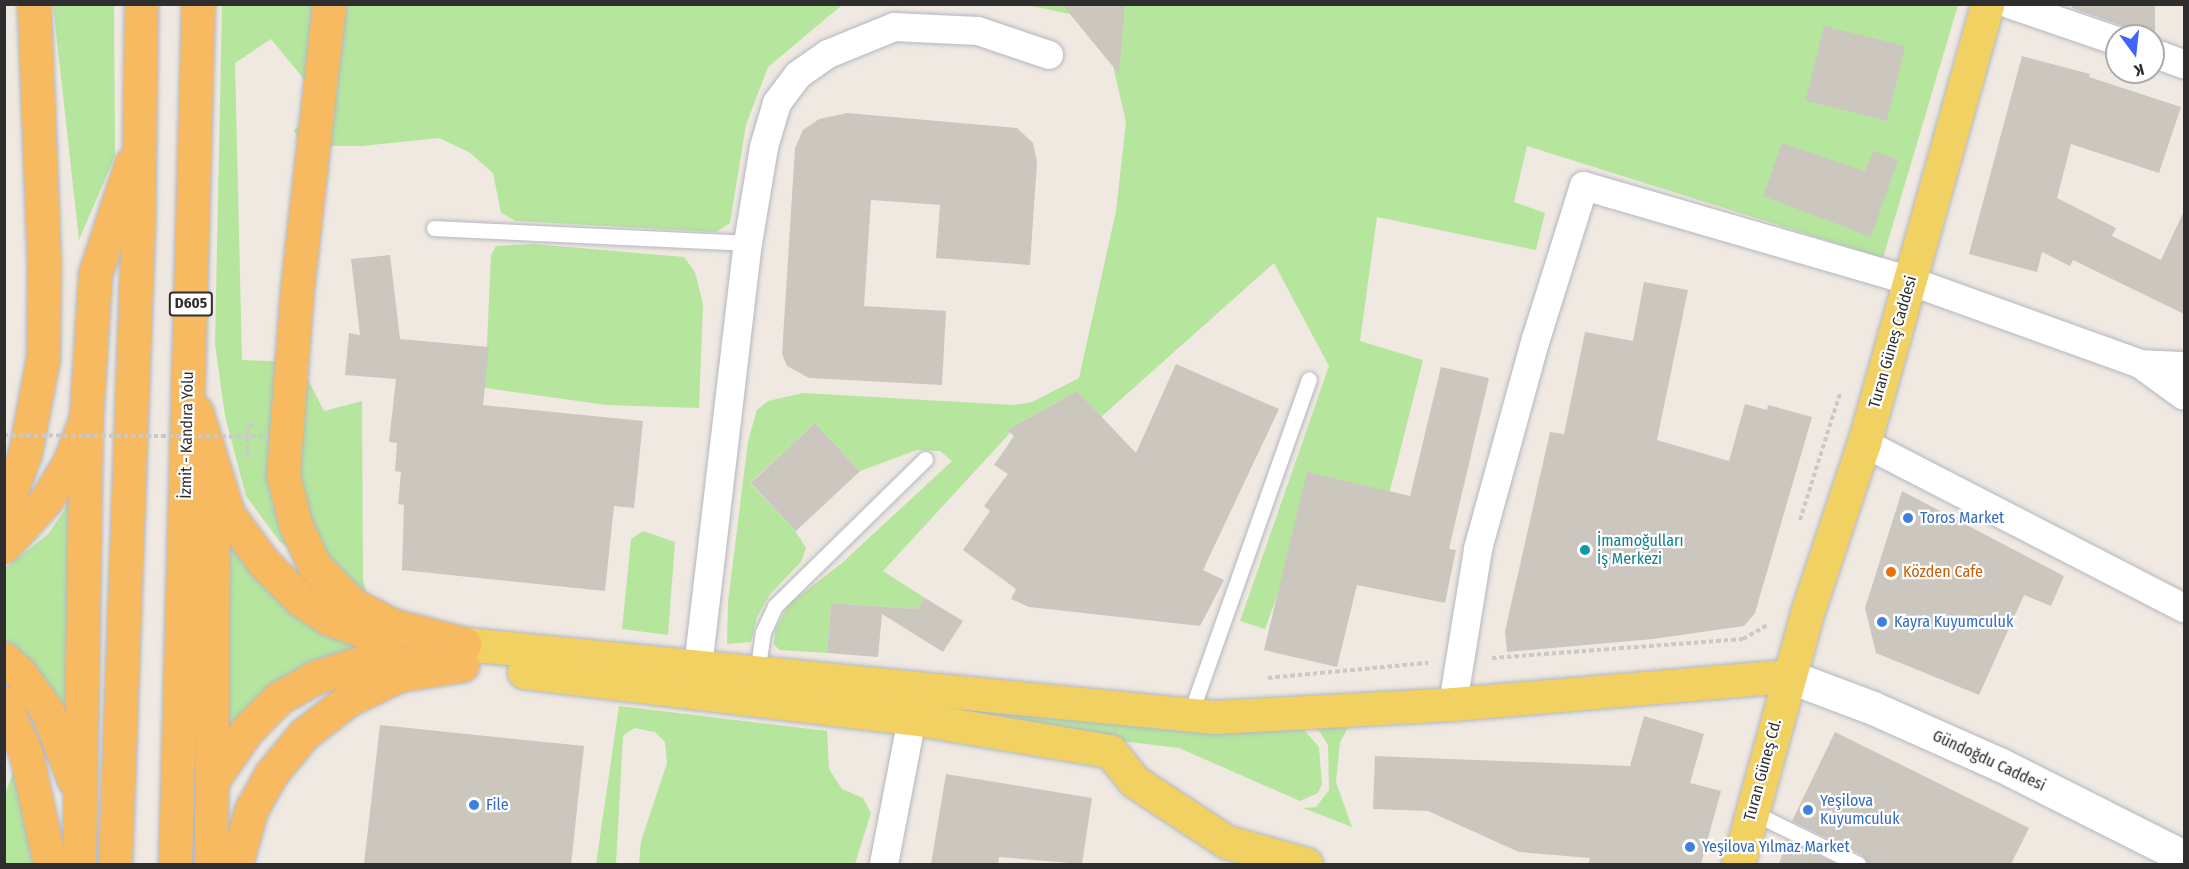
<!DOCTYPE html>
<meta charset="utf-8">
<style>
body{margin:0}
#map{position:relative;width:2189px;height:869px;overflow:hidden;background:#efe9e1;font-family:"Fira Sans Condensed",sans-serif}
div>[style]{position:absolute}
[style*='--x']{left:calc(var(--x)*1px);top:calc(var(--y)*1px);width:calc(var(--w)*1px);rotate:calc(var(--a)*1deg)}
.green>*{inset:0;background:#b6e59e}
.building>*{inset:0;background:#cbc7bf;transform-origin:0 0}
.path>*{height:4px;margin-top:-2px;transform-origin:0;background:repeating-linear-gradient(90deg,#c9c9c9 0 4.5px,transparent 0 7.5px)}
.roads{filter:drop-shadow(0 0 2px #b4b7c1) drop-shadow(0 0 2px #b4b7c1)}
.service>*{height:15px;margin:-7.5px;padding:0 7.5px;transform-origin:7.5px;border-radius:7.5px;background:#fff}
.minor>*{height:28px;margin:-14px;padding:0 14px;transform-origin:14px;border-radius:14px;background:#fff}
.tertiary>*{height:33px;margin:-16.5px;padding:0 16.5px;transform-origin:16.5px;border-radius:16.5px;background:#fff}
.primary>*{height:33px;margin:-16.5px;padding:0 16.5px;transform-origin:16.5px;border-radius:16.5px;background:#f2d163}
.trunk>*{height:33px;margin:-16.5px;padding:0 16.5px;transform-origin:16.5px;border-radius:16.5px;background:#f8ba60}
.path-bridge>*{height:4px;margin-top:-2px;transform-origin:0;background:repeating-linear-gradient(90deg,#c9c9c9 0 4.5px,transparent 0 7.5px)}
.dots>*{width:16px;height:16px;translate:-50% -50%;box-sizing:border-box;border:3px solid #fff;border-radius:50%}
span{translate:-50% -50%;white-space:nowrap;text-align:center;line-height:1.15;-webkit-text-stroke:4.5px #fff;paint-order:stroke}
.shield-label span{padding:2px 4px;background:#fff;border:2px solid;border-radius:4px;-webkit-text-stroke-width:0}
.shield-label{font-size:15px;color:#2e2e2e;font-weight:700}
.street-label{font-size:16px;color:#2e2e2e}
.shop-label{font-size:16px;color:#366cbe}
.left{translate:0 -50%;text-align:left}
.culture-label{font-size:16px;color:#0d838f}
.food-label{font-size:16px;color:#c56008}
.frame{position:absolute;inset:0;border:6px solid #2e2e2e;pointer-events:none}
.north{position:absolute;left:2105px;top:24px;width:60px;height:60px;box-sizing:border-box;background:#fff;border:2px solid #ababab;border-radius:50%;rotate:165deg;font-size:16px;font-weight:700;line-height:24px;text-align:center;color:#2e2e2e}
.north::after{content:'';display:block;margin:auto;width:21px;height:27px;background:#4264fb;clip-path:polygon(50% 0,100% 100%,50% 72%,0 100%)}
</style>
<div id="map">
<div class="green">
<div style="clip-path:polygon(53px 5px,114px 5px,115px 156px,79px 240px)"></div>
<div style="clip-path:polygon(222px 5px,842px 5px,768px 67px,746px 125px,730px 223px,716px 232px,516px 221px,501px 213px,493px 173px,469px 152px,439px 138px,362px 146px,302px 146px,294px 130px,326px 106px,271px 39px,235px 63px,242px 360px,299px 362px,324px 411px,362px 401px,363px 580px,369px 601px,280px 542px,246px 496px,225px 416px,215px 344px)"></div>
<div style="clip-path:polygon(1027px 5px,1958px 5px,1883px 258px,1527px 146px,1514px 202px,1545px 213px,1536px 250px,1377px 217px,1360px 341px,1423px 360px,1379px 534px,1308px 512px,1265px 629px,1240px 621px,1329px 366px,1274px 263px,1101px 417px,1077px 391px,1007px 430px,1010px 433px,883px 571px,925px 598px,917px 609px,831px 603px,827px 653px,779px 650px,774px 644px,775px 631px,789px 604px,842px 563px,952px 461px,940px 451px,917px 450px,860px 471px,815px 423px,750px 483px,796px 532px,806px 548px,801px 562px,770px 594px,757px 617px,751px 642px,727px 644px,728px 602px,748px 441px,757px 410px,768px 401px,803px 393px,1014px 405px,1032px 402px,1079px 378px,1116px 211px,1126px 122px,1113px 66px,1070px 14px)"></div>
<div style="clip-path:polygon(533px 244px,684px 257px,695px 272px,703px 304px,699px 408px,607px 405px,485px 388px,491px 255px,496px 246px)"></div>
<div style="clip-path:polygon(77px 474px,76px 741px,18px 652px,5px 641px,5px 568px,48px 534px,64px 511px)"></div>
<div style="clip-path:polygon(221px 528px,380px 647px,1298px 723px,1319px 747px,1322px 784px,1318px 793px,1300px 801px,1179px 748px,465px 661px,380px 647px,327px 656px,284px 678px,222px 741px)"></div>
<div style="clip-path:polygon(643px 531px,675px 542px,668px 635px,622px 629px,631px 539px)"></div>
<div style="clip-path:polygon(619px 706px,827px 731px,829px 769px,842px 789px,863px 798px,871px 813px,855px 864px,639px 864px,641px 841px,667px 763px,665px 742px,655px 732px,634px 728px,623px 736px,616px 864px,596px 864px)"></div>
<div style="clip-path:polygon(1352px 721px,1340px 742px,1336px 782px,1352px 827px,1303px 808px,1316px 807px,1329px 790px,1328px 745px,1316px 726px)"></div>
<div style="clip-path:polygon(17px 764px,46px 864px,5px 864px,5px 793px)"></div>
</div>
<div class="building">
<div style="clip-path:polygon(1062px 4px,1125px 4px,1119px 74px)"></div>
<div style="clip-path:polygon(2072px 4px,2155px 4px,2155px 37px,2072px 8px)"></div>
<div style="left:1824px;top:26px;width:84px;height:77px;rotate:14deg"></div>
<div style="clip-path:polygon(2022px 56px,2090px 74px,2089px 77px,2181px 107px,2159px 173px,2071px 144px,2057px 198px,2116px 228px,2112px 236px,2161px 260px,2184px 211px,2184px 314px,2073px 260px,2070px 266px,2042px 252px,2037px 272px,1969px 254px)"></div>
<div style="clip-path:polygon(847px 113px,1017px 128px,1033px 143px,1037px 162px,1030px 265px,936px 258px,940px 205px,871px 200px,864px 306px,946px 311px,942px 385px,809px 378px,787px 366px,782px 354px,795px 148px,803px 130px,819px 119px)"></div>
<div style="clip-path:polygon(1782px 143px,1865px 171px,1873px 151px,1898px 160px,1871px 237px,1763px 196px)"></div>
<div style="clip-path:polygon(390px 255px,400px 339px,489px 347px,483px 405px,643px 421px,634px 508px,614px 506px,605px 591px,402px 570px,404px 505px,398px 504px,401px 472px,395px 471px,397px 443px,389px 442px,396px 379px,345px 375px,349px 333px,360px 335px,351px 259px)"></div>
<div style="clip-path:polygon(1644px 282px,1688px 290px,1657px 440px,1729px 461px,1745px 404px,1767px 410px,1768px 405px,1812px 417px,1755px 613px,1744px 626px,1653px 639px,1507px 652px,1505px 631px,1550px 432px,1564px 434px,1585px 332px,1633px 341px)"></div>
<div style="clip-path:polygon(1176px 364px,1279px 409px,1203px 570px,1224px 580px,1200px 626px,1029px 607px,1011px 599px,1016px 589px,963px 550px,990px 511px,984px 506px,1008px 474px,994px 465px,1014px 436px,1007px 430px,1077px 391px,1136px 453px)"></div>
<div style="clip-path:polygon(1441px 367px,1489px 378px,1449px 549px,1456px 550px,1445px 603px,1357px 585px,1337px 667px,1264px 650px,1307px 472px,1410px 496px)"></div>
<div style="left:815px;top:423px;width:66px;height:88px;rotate:47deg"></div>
<div style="clip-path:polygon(1902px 491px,2064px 576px,2051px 606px,2024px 595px,1979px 695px,1876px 653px,1865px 608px)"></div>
<div style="clip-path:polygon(925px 598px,963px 621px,943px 652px,882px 614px,878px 657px,827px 653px,831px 603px,917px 609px)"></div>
<div style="clip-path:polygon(1644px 716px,1704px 734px,1690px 783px,1721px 791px,1701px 864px,1588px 864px,1590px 858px,1519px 852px,1428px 811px,1373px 809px,1375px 756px,1630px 766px)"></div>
<div style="clip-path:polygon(380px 725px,584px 746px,571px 864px,364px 864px)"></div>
<div style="clip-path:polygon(1835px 732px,2029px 828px,2011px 864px,1868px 864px,1862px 855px,1792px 821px)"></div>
<div style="clip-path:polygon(946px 774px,1092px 798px,1082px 864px,999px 857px,998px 864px,931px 864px)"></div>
<div style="clip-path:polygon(1787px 840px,1837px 864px,1779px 864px)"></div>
</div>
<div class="path">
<div style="--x:247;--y:457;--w:31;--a:-88"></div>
<div style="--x:248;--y:426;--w:7;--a:0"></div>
<div style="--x:1800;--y:520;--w:133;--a:-72.5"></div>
<div style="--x:1492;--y:658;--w:252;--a:-4.3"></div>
<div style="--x:1743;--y:639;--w:28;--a:-30"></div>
<div style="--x:1268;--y:678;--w:161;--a:-5.4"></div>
</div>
<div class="roads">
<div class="service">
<div style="--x:434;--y:228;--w:314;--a:2.7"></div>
<div style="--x:757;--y:673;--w:41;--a:-81.7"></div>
<div style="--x:763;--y:632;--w:29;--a:-65"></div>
<div style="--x:775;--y:606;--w:210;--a:-44.4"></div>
<div style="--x:1190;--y:715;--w:356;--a:-70.5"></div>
<div style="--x:1752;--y:812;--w:118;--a:26.1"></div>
</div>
<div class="minor">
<div style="--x:2009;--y:4;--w:114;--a:18.9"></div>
<div style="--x:2153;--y:53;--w:33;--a:20"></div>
<div style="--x:2140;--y:364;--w:44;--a:2.6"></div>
<div style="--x:1864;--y:443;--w:360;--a:27.3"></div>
<div style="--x:698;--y:667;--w:427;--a:-83.3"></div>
<div style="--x:748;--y:243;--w:97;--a:-80.5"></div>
<div style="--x:764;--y:147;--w:46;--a:-73.5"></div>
<div style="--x:777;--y:103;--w:35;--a:-53"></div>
<div style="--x:798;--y:75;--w:37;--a:-35"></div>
<div style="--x:828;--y:54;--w:71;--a:-22.2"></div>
<div style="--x:894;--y:27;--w:84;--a:2.7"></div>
<div style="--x:978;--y:31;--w:75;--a:18.7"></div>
<div style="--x:1453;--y:704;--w:157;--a:-80.8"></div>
<div style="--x:1478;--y:549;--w:218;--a:-74.6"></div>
<div style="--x:1536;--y:339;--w:160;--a:-72.6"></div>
<div style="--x:1584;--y:186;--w:340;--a:16.2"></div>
<div style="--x:1910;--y:281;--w:245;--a:19.8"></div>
<div style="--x:2140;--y:364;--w:54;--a:36"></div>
<div style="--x:884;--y:864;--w:149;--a:-79.1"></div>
</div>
<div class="tertiary">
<div style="--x:1788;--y:676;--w:91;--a:20.6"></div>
<div style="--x:1873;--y:708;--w:138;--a:24"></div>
<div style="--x:1999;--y:764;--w:207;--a:26.7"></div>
</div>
<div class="primary">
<div style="--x:465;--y:644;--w:754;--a:5.56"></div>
<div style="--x:1215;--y:717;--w:238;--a:-3.1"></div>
<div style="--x:1453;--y:704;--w:336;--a:-4.8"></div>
<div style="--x:524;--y:672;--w:391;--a:6.8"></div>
<div style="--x:912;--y:718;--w:201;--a:9.5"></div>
<div style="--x:1110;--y:751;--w:38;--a:51"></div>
<div style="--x:1134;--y:781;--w:111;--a:33.3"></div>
<div style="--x:1227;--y:842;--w:82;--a:15.6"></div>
<div style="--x:1738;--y:864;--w:260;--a:-74.6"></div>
<div style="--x:1807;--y:613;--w:179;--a:-71.5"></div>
<div style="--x:1864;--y:443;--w:456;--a:-74.3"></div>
</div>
<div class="trunk">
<div style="--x:329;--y:4;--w:287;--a:96.4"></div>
<div style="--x:297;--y:289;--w:186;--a:94.3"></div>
<div style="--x:283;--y:474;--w:50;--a:76.2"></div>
<div style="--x:295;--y:523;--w:46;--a:65.7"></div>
<div style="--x:314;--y:565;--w:54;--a:45.7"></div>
<div style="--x:352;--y:604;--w:45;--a:27.7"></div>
<div style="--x:392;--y:625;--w:75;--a:14.6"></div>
<div style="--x:196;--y:411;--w:108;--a:72.7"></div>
<div style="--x:228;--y:514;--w:61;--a:53.7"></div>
<div style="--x:264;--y:563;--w:54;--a:45"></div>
<div style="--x:302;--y:601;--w:33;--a:33"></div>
<div style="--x:330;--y:619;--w:59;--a:20"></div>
<div style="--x:4;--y:510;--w:61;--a:-69.8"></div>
<div style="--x:25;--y:453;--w:97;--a:-79.3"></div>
<div style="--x:43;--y:358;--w:92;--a:-89.4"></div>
<div style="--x:44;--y:266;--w:262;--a:-92.2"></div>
<div style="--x:4;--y:546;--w:64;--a:-47.5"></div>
<div style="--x:47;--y:499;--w:44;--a:-58.8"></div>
<div style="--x:70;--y:461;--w:46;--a:-69.6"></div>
<div style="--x:86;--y:418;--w:144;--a:-86.4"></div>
<div style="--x:95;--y:274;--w:116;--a:-71.9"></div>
<div style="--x:4;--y:659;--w:21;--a:41"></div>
<div style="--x:20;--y:673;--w:47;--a:54.6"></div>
<div style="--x:47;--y:711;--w:74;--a:68.6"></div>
<div style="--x:4;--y:703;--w:56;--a:66.7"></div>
<div style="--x:26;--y:754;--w:113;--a:77.7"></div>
<div style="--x:212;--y:781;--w:62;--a:-55.5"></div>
<div style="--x:247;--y:730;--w:45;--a:-45"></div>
<div style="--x:279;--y:698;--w:43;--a:-29.6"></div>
<div style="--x:316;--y:677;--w:46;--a:-17.7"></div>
<div style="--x:360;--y:663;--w:58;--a:-1"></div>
<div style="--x:79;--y:864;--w:446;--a:-89.1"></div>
<div style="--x:115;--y:864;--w:638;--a:-87.94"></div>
<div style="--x:138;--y:226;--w:222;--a:-89.2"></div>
<div style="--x:175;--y:864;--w:860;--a:-88.47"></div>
<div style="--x:211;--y:864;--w:376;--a:-89.7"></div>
<div style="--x:236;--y:864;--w:56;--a:-74.5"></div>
<div style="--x:251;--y:810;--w:41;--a:-60.9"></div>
<div style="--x:271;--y:774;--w:52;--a:-50.5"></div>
<div style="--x:304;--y:734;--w:56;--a:-37.7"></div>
<div style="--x:348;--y:700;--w:57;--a:-26.1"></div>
<div style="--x:399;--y:675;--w:64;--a:-9"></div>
</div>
</div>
<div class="path-bridge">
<div style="--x:4;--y:435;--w:264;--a:0.4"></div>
</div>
<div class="dots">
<div style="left:1908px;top:518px;background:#3f7fe0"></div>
<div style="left:1585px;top:550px;background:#0f9aa8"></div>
<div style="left:1891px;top:572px;background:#e8710a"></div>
<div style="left:1882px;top:622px;background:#3f7fe0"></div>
<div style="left:474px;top:805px;background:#3f7fe0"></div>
<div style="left:1808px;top:810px;background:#3f7fe0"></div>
<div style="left:1690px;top:847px;background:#3f7fe0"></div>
</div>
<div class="shield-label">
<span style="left:191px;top:304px">D605</span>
</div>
<div class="street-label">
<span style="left:1893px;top:342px;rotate:-74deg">Turan Güneş Caddesi</span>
<span style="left:187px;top:435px;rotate:-89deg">İzmit - Kandıra Yolu</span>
<span style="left:1989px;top:761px;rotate:25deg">Gündoğdu Caddesi</span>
<span style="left:1763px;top:770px;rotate:-75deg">Turan Güneş Cd.</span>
</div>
<div class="shop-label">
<span class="left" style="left:1920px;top:518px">Toros Market</span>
<span class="left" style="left:1894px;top:622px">Kayra Kuyumculuk</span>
<span class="left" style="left:1820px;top:810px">Yeşilova<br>Kuyumculuk</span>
<span class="left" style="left:486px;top:805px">File</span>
<span class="left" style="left:1702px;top:847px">Yeşilova Yılmaz Market</span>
</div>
<div class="culture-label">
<span class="left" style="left:1597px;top:550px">İmamoğulları<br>İş Merkezi</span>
</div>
<div class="food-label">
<span class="left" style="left:1903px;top:572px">Közden Cafe</span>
</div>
<div class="frame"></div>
<div class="north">K</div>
</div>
